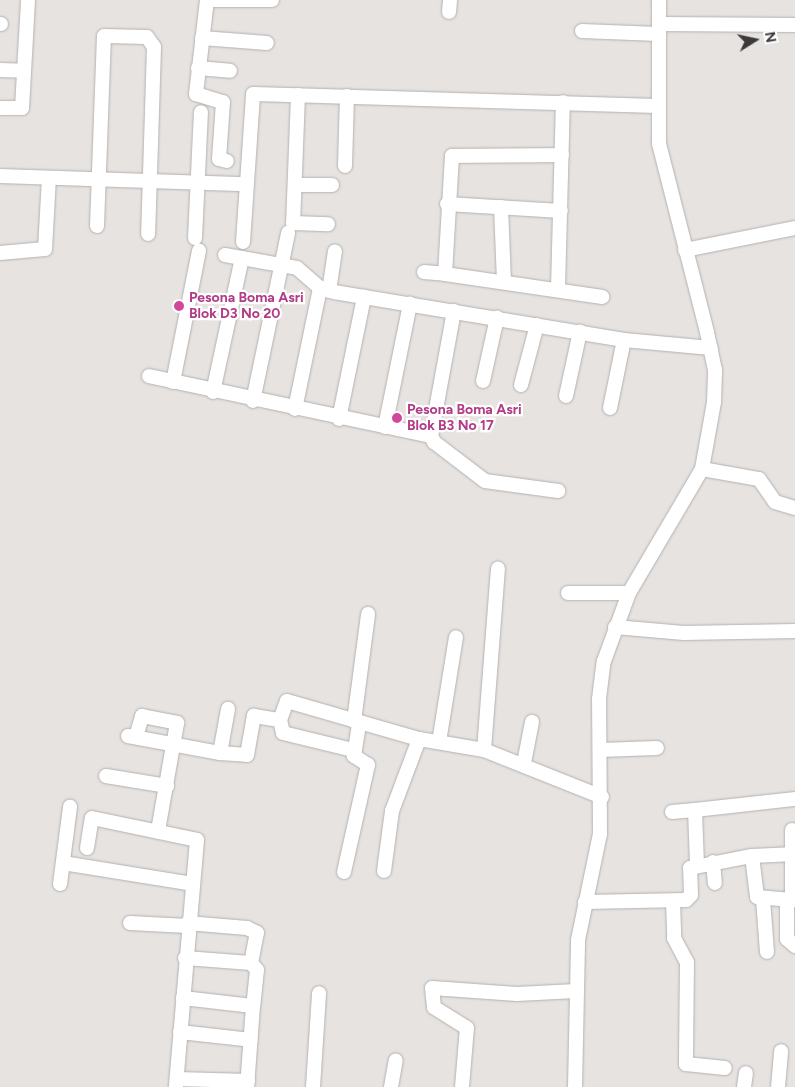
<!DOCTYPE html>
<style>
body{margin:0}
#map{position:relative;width:795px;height:1087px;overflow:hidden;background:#e6e3e1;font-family:Figtree,sans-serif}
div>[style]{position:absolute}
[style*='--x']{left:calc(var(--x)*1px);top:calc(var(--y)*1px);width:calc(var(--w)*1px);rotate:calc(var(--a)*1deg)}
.roads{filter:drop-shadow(0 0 1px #b4b1af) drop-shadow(0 0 1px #b4b1af)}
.minor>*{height:14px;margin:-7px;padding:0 7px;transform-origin:7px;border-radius:7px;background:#fff}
.dots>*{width:14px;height:14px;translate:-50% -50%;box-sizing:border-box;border:2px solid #fff;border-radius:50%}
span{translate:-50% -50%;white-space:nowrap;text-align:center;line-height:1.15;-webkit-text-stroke:4.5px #fff;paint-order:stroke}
.hotel-label{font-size:14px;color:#b23c85;font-weight:700}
.left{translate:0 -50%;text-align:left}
.north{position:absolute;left:730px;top:15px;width:50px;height:50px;-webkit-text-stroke:4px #fff;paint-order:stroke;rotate:80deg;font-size:14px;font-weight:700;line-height:20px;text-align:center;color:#3b3939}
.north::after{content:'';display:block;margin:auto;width:18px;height:22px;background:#3b3939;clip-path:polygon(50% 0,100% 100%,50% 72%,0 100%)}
</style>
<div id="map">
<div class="roads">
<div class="minor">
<div style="--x:207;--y:0;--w:95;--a:96.7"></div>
<div style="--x:196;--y:94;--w:28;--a:17"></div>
<div style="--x:223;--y:102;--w:57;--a:94"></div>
<div style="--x:219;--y:159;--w:8;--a:14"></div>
<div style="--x:208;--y:0;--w:64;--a:0"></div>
<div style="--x:449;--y:12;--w:12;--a:-85"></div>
<div style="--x:0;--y:24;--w:1;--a:0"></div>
<div style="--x:659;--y:24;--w:136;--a:0.4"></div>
<div style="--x:582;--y:31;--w:76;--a:2.3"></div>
<div style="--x:202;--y:38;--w:65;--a:4.4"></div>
<div style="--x:198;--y:68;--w:32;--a:5"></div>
<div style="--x:0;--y:70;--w:24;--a:2"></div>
<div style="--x:298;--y:95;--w:128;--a:92.2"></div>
<div style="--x:293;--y:223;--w:35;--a:2"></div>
<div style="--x:0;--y:108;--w:22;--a:0"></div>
<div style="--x:22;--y:108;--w:108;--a:-86.8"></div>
<div style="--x:562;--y:155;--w:110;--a:179.5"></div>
<div style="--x:452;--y:156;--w:118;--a:93.4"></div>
<div style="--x:445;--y:274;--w:159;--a:8.3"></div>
<div style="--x:345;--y:166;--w:70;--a:-88.4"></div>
<div style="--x:0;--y:176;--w:246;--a:1.9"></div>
<div style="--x:295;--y:185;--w:37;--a:0"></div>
<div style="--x:447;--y:204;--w:114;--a:3.5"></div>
<div style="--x:501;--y:207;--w:74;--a:87.7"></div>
<div style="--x:97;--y:226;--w:190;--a:-87.9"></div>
<div style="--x:104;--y:36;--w:43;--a:1.3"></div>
<div style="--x:147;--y:37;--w:12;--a:55"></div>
<div style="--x:154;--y:47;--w:187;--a:91.8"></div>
<div style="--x:195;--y:238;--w:126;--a:-87.3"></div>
<div style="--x:243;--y:242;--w:148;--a:-86.1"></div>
<div style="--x:253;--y:94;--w:405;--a:1.7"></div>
<div style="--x:685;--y:250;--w:112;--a:-11.3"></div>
<div style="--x:0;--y:253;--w:45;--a:-5.1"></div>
<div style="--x:45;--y:249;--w:71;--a:-86.8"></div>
<div style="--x:225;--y:255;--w:73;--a:10.2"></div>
<div style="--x:297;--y:268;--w:30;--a:41"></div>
<div style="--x:320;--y:288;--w:15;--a:16"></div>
<div style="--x:334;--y:292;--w:294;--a:9.4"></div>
<div style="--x:624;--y:340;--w:87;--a:5.3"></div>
<div style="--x:424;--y:272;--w:21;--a:5"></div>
<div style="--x:558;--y:289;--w:187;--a:-88.5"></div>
<div style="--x:329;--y:291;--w:40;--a:-81.5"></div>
<div style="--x:454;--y:311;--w:127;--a:100.4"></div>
<div style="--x:431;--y:436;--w:7;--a:63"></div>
<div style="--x:434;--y:442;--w:64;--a:37.4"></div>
<div style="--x:485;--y:481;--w:74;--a:7.8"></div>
<div style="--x:149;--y:376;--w:288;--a:12"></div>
<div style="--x:483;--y:381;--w:65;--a:-77.5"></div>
<div style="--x:173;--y:382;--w:134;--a:-78.8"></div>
<div style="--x:521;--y:385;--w:62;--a:-75.1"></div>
<div style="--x:213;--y:392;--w:137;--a:-77.8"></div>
<div style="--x:566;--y:396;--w:66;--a:-77.7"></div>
<div style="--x:253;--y:401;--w:172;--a:-78.2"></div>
<div style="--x:610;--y:408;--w:69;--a:-78.4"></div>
<div style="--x:295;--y:409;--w:124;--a:-78.3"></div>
<div style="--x:339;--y:419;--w:125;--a:-78.4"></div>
<div style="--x:385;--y:427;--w:126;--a:-78.5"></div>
<div style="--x:702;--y:469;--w:58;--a:10"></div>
<div style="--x:759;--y:479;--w:28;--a:55"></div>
<div style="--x:775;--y:502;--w:21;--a:17"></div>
<div style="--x:568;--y:593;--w:61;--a:0"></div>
<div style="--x:615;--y:627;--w:69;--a:5"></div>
<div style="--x:684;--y:633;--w:111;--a:-1"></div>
<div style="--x:280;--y:720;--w:20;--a:-70"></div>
<div style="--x:287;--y:701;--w:137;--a:16.1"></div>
<div style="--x:419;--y:739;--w:66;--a:9.6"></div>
<div style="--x:484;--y:750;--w:127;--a:21.7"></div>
<div style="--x:354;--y:721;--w:108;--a:-82.5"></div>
<div style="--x:128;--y:736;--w:94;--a:10.5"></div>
<div style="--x:220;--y:753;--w:45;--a:-79.7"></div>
<div style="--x:136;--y:737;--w:22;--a:-74"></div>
<div style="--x:142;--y:716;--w:36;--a:11"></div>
<div style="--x:177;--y:723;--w:110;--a:100"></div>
<div style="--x:439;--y:742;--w:106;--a:-80.8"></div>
<div style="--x:484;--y:750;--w:182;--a:-85.6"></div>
<div style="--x:600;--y:750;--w:57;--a:-2"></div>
<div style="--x:220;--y:753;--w:27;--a:4"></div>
<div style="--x:247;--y:755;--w:40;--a:-80"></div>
<div style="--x:254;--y:716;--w:26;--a:9"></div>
<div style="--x:280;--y:720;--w:13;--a:77"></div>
<div style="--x:283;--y:733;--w:72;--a:13.7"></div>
<div style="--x:524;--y:763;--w:42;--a:-79"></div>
<div style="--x:106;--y:776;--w:62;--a:9.3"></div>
<div style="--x:672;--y:812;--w:23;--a:-5"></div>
<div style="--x:792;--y:830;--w:70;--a:90"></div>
<div style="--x:87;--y:848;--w:30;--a:-81"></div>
<div style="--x:92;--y:818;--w:107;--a:11.8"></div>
<div style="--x:197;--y:840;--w:248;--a:94.9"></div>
<div style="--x:752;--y:856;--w:43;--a:-2.7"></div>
<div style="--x:713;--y:862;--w:21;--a:85"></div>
<div style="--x:63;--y:863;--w:131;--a:9.2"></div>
<div style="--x:697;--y:865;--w:55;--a:-92.1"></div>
<div style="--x:695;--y:810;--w:101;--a:-6.3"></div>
<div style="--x:384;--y:871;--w:61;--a:-82.4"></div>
<div style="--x:392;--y:811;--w:77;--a:-69.4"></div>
<div style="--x:344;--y:872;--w:110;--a:-77.4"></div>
<div style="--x:368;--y:765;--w:17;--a:-147"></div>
<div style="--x:354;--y:756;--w:33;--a:-81"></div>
<div style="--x:60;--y:884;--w:78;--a:-82.6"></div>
<div style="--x:763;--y:899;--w:53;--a:85.7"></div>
<div style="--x:787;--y:900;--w:39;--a:90"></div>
<div style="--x:787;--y:939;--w:11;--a:41"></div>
<div style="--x:673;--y:901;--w:37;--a:88"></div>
<div style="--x:674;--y:938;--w:27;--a:62"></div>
<div style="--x:687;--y:962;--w:102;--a:90.6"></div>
<div style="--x:686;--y:1064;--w:39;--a:6"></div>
<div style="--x:585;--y:902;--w:101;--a:-1.1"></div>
<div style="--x:686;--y:900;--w:7;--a:-45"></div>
<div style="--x:691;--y:895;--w:27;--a:-92"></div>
<div style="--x:690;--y:868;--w:63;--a:-11"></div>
<div style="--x:752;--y:856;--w:41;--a:83"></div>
<div style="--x:757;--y:897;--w:38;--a:5"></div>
<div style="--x:130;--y:923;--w:58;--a:3"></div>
<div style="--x:185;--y:958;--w:66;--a:4.3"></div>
<div style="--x:251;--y:963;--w:31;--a:-79"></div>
<div style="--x:257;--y:933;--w:11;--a:-153"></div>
<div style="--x:247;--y:928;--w:60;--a:-175.2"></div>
<div style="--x:251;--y:963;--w:9;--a:49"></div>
<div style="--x:257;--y:970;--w:36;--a:96"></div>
<div style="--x:183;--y:998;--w:70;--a:6.5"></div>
<div style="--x:253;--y:1006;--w:81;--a:94.2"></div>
<div style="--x:180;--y:1032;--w:71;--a:6.4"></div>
<div style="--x:177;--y:1079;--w:71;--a:1.6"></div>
<div style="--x:313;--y:1087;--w:94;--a:-86.3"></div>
<div style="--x:391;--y:1087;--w:27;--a:-80"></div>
<div style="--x:462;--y:1087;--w:59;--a:-85.2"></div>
<div style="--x:467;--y:1028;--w:39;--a:-148"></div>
<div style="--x:434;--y:1007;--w:19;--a:-96"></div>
<div style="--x:432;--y:988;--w:85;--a:4"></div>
<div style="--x:517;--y:994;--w:59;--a:-2.9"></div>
<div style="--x:575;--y:1087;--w:147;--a:-88.8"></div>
<div style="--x:578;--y:940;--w:108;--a:-78.3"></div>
<div style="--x:600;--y:834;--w:135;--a:-90.4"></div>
<div style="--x:599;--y:699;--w:38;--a:-83"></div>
<div style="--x:604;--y:661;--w:72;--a:-69.8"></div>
<div style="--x:629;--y:593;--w:144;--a:-59.5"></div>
<div style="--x:702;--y:469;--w:68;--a:-79.8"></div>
<div style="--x:714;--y:402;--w:32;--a:-88"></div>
<div style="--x:715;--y:370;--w:39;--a:-102"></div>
<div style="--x:707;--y:332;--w:195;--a:-104.3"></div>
<div style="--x:659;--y:143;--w:143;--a:-90"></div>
<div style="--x:744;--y:1087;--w:14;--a:-82"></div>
<div style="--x:778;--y:1087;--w:36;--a:-85"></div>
</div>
</div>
<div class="dots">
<div style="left:179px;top:306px;background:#d1479c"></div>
<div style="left:397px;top:418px;background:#d1479c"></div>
</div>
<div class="hotel-label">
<span class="left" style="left:189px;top:306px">Pesona Boma Asri<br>Blok D3 No 20</span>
<span class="left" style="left:407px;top:418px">Pesona Boma Asri<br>Blok B3 No 17</span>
</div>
<div class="north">N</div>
</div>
